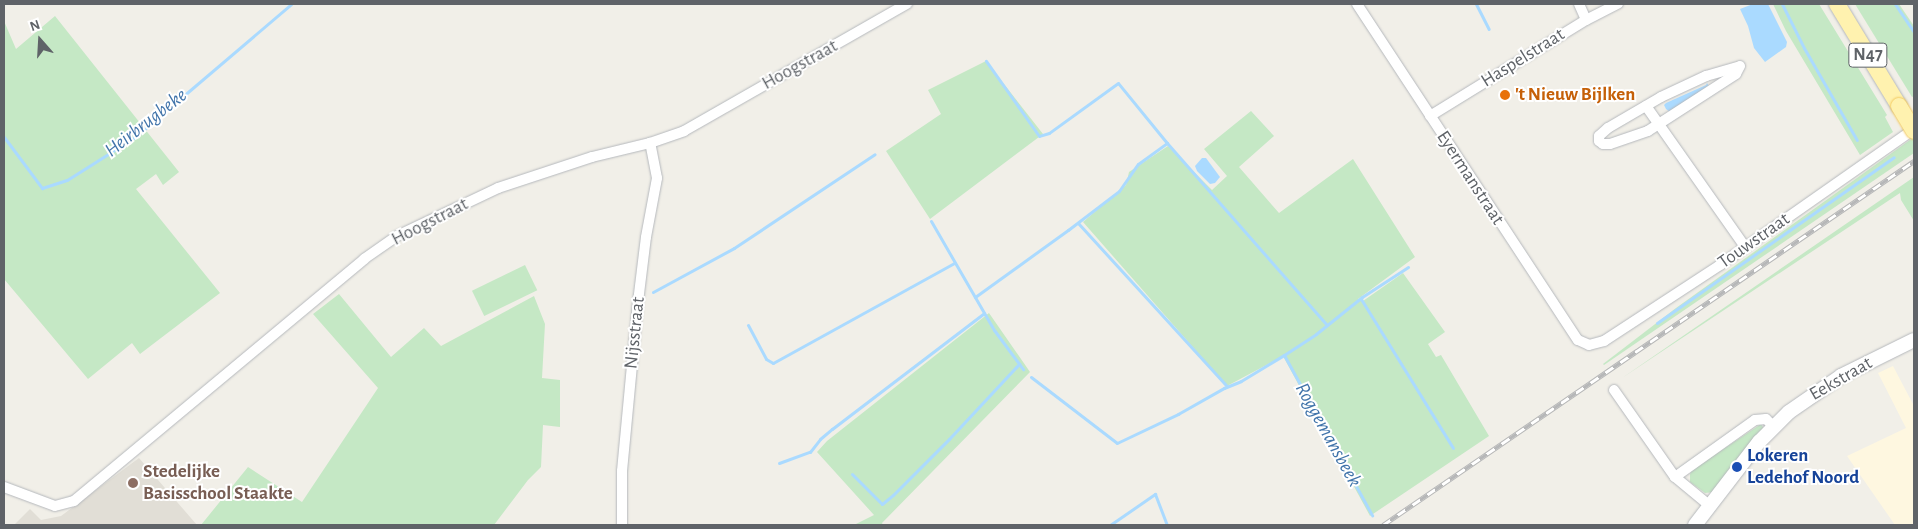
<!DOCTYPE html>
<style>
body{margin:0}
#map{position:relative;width:1918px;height:529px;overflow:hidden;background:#f1efe8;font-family:"Alegreya Sans",sans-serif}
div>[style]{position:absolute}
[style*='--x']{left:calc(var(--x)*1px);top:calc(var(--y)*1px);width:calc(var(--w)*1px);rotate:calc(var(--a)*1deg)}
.commercial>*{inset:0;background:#fef7e0}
.education>*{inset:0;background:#e1ded6}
.green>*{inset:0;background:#c5e8c5;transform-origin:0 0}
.water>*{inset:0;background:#aadaff}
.stream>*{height:3px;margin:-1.5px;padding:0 1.5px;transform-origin:1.5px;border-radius:1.5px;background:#aadaff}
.roads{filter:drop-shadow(0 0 1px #b5b8bc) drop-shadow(0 0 1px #b5b8bc)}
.minor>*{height:10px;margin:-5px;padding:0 5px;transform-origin:5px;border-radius:5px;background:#fff}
.tertiary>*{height:14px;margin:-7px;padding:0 7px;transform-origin:7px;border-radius:7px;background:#fff}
.primary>*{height:16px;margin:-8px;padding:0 8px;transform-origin:8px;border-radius:8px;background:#fff2af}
.rail>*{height:5px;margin-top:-2.5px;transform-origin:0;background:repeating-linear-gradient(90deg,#fff 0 9px,#b6b7b8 0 18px);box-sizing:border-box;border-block:1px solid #b6b7b8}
.bridges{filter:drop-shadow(0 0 1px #f2c960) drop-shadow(0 0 1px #f2c960)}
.primary-bridge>*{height:16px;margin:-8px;padding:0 8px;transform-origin:8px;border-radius:8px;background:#fff2af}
.dots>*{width:14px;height:14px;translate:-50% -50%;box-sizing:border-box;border:2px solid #fff;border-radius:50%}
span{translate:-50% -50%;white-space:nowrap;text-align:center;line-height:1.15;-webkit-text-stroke:4px #fff;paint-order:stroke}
.shield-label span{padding:1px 4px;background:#fff;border:1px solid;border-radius:4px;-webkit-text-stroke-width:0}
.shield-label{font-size:18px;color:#5f6368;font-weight:700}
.street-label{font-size:19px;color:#5f6368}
.food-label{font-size:19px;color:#c56008;font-weight:700}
.left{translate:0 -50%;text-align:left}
.transit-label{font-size:19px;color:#164399;font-weight:700}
.education-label{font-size:19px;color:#785e54;font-weight:700}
.water-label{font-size:20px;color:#4174aa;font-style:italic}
.frame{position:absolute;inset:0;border:5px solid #5f6368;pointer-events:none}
.north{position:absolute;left:15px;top:15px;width:50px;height:50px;-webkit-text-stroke:4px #fff;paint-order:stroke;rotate:341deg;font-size:14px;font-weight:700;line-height:20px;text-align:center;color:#5f6368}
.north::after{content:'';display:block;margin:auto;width:18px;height:22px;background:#5f6368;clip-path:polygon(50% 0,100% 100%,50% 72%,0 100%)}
</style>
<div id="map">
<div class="commercial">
<div style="clip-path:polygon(1893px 366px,1914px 406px,1914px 525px,1895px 525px,1847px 456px,1906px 428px,1878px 373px)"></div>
</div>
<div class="education">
<div style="clip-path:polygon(139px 458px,197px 525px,14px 525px,30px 509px,41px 520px,61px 516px)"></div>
</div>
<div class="green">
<div style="clip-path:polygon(1773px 4px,1819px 4px,1887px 115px,1885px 117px,1893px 132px,1860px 155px,1786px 31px)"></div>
<div style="clip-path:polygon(1855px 4px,1899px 4px,1914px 26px,1914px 96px,1912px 97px)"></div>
<div style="clip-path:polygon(55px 16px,179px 172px,163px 185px,156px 174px,136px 189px,220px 293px,140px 354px,132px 343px,88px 379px,4px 279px,4px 21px,16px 49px)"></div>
<div style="clip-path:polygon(986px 61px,1043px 134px,930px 219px,886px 151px,941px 114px,928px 90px)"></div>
<div style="clip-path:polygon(1251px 111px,1274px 136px,1239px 167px,1279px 213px,1353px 159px,1415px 257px,1358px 299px,1363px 301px,1403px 273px,1445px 332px,1428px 344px,1436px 357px,1441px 355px,1489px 436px,1370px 516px,1283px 356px,1227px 386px,1083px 222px,1126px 185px,1129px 172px,1168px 146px,1212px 190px,1227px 176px,1204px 149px)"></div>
<div style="clip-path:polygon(1914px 137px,1914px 153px,1604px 365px,1603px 364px,1676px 308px)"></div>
<div style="clip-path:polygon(1914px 177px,1914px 221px,1901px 200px,1900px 193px,1622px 378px)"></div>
<div style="left:525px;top:265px;width:28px;height:59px;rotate:64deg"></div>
<div style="clip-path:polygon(339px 294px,391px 357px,424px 328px,441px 346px,534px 296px,545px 324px,542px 378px,560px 380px,560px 427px,543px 425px,541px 467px,528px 480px,494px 525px,201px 525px,248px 467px,302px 502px,378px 388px,313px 314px)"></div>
<div style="clip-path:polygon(989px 313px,1030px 372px,882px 523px,883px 525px,854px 525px,874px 515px,817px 452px,827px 441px)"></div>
<div style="clip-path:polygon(1761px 424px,1764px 429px,1714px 492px,1705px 493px,1690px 482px,1690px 474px,1692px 470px)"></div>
</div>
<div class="water">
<div style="clip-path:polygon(1753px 4px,1768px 4px,1787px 42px,1786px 47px,1765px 62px,1754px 48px,1748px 26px,1740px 9px)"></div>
<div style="clip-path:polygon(1707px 83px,1709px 86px,1670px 112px,1666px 109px,1664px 105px,1666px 103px,1706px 85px)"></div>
<div style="clip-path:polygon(1202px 158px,1206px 158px,1220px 177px,1215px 183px,1210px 184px,1197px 171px,1195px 166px)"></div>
</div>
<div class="stream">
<div style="--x:1476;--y:4;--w:28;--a:63"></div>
<div style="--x:1782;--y:4;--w:49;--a:63.4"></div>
<div style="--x:1804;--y:48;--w:106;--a:60.1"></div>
<div style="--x:1895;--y:4;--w:34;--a:56"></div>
<div style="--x:4;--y:137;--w:64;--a:53.3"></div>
<div style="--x:42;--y:188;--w:26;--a:-18"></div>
<div style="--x:67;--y:180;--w:80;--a:-32.3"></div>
<div style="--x:135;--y:137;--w:205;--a:-40.4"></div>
<div style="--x:1167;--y:143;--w:242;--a:48.7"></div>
<div style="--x:931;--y:221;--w:126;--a:60"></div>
<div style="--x:994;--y:330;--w:49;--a:53.4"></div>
<div style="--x:1078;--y:223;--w:221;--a:47.6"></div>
<div style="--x:653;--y:292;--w:92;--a:-28.5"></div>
<div style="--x:734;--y:248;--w:169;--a:-33.7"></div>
<div style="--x:975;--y:297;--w:115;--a:-35.8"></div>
<div style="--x:1068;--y:230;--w:64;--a:-37.4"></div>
<div style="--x:1119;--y:191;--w:33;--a:-55"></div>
<div style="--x:1138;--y:164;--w:36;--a:-36"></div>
<div style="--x:1167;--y:143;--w:77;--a:-129.2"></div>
<div style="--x:1118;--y:83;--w:85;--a:144.1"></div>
<div style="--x:1049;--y:133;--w:10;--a:163"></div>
<div style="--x:1039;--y:136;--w:92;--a:-125.2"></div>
<div style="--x:1361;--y:299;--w:175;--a:58.3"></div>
<div style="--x:1657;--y:323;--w:289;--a:-35"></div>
<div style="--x:748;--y:325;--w:38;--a:62"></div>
<div style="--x:766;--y:359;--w:8;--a:30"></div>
<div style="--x:773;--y:363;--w:207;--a:-28.9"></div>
<div style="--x:1284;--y:355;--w:183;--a:61.2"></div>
<div style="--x:1031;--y:377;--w:108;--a:37.5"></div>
<div style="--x:1117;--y:443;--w:68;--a:-25.4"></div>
<div style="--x:1178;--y:414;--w:53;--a:-29.5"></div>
<div style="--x:1224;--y:388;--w:18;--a:-22"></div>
<div style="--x:1241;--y:381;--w:50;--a:-31.2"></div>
<div style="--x:1284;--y:355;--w:38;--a:-33"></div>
<div style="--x:1316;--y:334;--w:59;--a:-38.8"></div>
<div style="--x:1362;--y:297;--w:55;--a:-33.1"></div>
<div style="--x:779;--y:463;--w:33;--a:-20"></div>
<div style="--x:810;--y:452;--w:16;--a:-52"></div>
<div style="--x:820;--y:439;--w:16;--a:-40"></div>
<div style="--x:832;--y:429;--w:191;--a:-37.3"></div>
<div style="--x:852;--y:474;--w:42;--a:45"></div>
<div style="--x:882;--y:504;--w:14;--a:-39"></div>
<div style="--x:893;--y:495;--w:79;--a:-45"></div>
<div style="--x:949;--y:439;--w:103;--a:-47"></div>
<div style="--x:1110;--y:525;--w:55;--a:-34.6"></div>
<div style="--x:1155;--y:494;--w:33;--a:69"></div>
</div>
<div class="roads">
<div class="minor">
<div style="--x:1357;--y:4;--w:402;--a:56.7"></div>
<div style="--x:1578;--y:340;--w:12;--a:24"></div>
<div style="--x:1589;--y:345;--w:16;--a:-15"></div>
<div style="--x:1604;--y:341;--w:139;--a:-33.2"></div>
<div style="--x:1720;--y:265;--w:237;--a:-35"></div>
<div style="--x:1579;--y:4;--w:17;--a:66"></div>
<div style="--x:1740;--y:66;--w:9;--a:117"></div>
<div style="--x:1736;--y:74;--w:105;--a:147.1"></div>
<div style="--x:1648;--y:131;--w:40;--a:161.1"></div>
<div style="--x:1610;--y:144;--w:7;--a:180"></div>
<div style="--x:1603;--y:144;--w:5;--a:-143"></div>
<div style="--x:1599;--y:141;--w:5;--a:-90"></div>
<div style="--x:1599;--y:136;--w:12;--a:-42"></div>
<div style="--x:1608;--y:128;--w:61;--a:-30.3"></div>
<div style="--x:1661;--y:97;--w:50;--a:-25"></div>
<div style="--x:1706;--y:76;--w:35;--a:-16"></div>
<div style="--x:1646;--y:106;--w:172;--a:54.9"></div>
<div style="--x:1430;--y:116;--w:183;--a:-31.6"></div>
<div style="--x:1586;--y:20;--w:36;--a:-27"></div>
<div style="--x:1614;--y:390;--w:106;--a:55"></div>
<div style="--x:1675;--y:477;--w:45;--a:39.6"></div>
<div style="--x:1675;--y:477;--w:98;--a:-35.5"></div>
<div style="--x:1755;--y:420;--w:11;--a:-5"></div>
<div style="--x:1766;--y:419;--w:10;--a:45"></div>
<div style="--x:4;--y:487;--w:54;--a:20.4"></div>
<div style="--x:55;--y:506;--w:20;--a:-15"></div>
<div style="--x:74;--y:501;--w:378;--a:-39.8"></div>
<div style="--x:364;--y:259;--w:40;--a:-34.9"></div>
<div style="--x:397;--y:236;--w:112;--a:-25.4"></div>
<div style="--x:498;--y:188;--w:99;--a:-18.3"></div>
<div style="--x:592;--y:157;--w:60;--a:-13.6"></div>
<div style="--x:650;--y:143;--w:36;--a:-19"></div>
<div style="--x:684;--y:131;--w:257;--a:-29.7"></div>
<div style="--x:622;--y:525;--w:54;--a:-90"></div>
<div style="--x:622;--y:471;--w:170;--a:-84.6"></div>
<div style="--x:638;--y:302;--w:65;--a:-83"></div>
<div style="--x:646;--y:237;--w:60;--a:-79.4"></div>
<div style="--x:657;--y:178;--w:36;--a:-101"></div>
</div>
<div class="tertiary">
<div style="--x:1695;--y:525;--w:105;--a:-52.4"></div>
<div style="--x:1759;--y:442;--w:42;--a:-45"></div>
<div style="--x:1789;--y:412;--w:63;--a:-34.7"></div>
<div style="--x:1841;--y:376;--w:81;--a:-26.3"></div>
</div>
<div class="primary">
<div style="--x:1837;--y:4;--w:119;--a:58.7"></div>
</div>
</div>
<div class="rail">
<div style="--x:1383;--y:525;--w:644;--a:-34.43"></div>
</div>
<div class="bridges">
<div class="primary-bridge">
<div style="--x:1899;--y:106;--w:29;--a:59"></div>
</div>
</div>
<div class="dots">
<div style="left:1505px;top:95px;background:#e8710a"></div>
<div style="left:1737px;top:467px;background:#1a4fb4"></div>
<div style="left:133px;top:483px;background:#8d6e63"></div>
</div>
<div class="shield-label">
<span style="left:1868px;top:55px">N47</span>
</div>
<div class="street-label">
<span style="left:1523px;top:58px;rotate:-32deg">Haspelstraat</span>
<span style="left:800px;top:65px;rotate:-29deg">Hoogstraat</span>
<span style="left:1470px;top:178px;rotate:57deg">Eyermanstraat</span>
<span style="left:430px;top:222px;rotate:-27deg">Hoogstraat</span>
<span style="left:1754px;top:241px;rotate:-35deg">Touwstraat</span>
<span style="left:635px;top:333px;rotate:-84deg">Nijsstraat</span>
<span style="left:1841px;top:379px;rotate:-30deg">Eekstraat</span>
</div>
<div class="food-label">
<span class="left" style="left:1515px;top:95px">'t Nieuw Bijlken</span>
</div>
<div class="transit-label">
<span class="left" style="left:1747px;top:467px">Lokeren<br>Ledehof Noord</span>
</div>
<div class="education-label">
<span class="left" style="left:143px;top:483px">Stedelijke<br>Basisschool Staakte</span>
</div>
<div class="water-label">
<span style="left:146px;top:123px;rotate:-38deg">Heirbrugbeke</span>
<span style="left:1328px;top:435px;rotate:61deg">Roggemansbeek</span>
</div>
<div class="frame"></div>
<div class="north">N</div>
</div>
